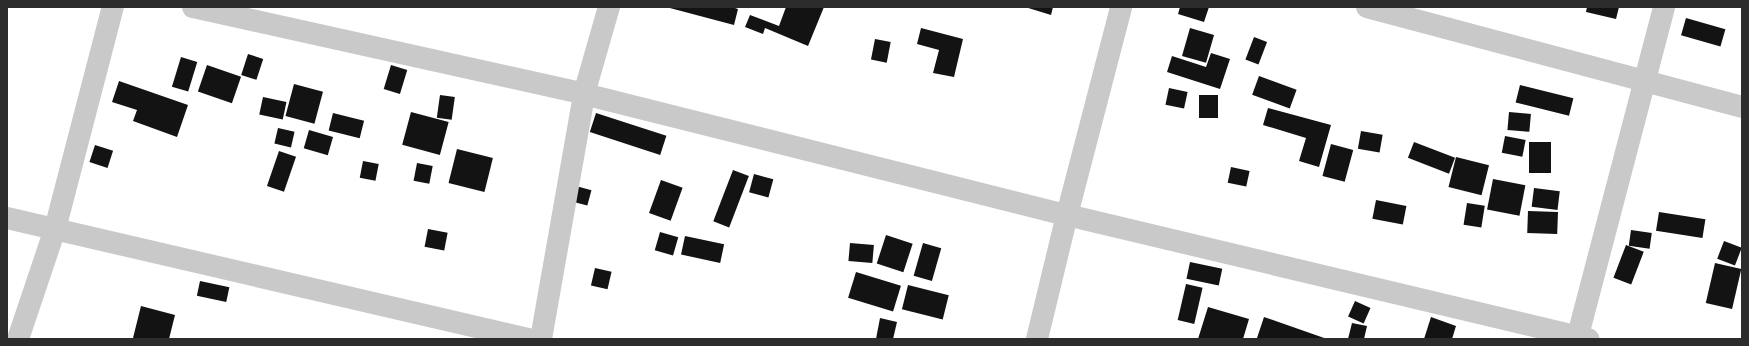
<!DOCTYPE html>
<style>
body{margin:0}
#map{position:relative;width:1749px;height:346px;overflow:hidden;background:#fff;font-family:"DejaVu Sans",sans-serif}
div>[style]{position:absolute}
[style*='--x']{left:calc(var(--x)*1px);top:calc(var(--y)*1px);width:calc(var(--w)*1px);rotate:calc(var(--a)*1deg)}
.building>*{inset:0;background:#131313;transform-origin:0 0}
.minor>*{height:22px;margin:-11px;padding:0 11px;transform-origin:11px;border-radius:11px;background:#c9c9c9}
span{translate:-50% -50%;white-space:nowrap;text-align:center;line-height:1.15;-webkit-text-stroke:4px #fff;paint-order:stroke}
.frame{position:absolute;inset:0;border:8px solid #2c2c2c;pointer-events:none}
</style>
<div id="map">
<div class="building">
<div style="clip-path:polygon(666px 7px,732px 7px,738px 9px,734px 25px)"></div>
<div style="clip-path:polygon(786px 7px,824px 7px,808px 46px,765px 28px,763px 34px,745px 27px,750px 15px,779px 26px)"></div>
<div style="clip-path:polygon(1025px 7px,1053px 7px,1051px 15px)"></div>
<div style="clip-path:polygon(1180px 7px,1209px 7px,1204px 22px,1178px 14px)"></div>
<div style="clip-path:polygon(1587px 7px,1619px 7px,1616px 19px,1586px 12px)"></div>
<div style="left:1686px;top:18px;width:41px;height:18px;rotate:16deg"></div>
<div style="clip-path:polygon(921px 28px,963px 39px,954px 77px,933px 73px,939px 50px,917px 44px)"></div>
<div style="left:1190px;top:28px;width:25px;height:29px;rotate:16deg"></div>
<div style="left:1254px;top:37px;width:14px;height:24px;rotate:21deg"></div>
<div style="left:875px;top:39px;width:16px;height:21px;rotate:11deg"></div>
<div style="clip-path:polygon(1211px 53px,1230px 59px,1220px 89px,1167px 72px,1172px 56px,1206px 67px)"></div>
<div style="left:248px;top:54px;width:16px;height:22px;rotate:18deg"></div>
<div style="left:181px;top:57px;width:17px;height:31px;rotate:17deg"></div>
<div style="left:207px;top:65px;width:36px;height:28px;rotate:19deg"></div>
<div style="left:391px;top:65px;width:17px;height:25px;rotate:17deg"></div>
<div style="left:1259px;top:76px;width:40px;height:20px;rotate:20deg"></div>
<div style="clip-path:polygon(119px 81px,188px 105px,177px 137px,133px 121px,137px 110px,112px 102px)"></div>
<div style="left:294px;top:84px;width:30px;height:33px;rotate:15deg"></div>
<div style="left:1520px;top:85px;width:55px;height:18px;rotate:14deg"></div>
<div style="left:1169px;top:88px;width:19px;height:17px;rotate:12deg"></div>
<div style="left:440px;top:95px;width:15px;height:23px;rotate:8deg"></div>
<div style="left:1199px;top:95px;width:19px;height:23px"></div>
<div style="left:263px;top:97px;width:24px;height:18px;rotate:12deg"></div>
<div style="clip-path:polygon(1268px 108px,1331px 125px,1319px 167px,1299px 161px,1306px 138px,1263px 125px)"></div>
<div style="left:411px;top:112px;width:39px;height:34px;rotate:15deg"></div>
<div style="left:1509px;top:112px;width:22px;height:18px;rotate:5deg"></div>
<div style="left:333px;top:113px;width:32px;height:18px;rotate:14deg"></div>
<div style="left:596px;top:113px;width:74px;height:20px;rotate:18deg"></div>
<div style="left:278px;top:128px;width:17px;height:16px;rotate:13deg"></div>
<div style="left:309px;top:130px;width:25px;height:19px;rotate:16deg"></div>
<div style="left:1361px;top:131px;width:22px;height:18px;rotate:10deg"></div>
<div style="left:1505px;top:136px;width:21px;height:17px;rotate:11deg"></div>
<div style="left:1414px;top:142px;width:44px;height:17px;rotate:21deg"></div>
<div style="left:1529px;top:142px;width:22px;height:31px"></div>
<div style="left:1331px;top:144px;width:23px;height:33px;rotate:15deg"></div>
<div style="left:95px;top:145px;width:19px;height:18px;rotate:18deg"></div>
<div style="left:457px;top:149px;width:37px;height:35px;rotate:14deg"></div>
<div style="left:279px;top:151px;width:18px;height:37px;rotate:19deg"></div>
<div style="left:1456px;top:157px;width:34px;height:31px;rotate:14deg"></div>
<div style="left:363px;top:161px;width:16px;height:17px;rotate:11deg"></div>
<div style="left:417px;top:163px;width:16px;height:18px;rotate:11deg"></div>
<div style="left:1231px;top:167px;width:19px;height:16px;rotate:12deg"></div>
<div style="left:733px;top:170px;width:17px;height:55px;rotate:21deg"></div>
<div style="left:754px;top:174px;width:20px;height:19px;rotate:15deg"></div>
<div style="left:1493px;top:179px;width:33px;height:31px;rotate:11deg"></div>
<div style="left:661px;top:180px;width:23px;height:35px;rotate:20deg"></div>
<div style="left:576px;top:186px;width:16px;height:16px;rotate:15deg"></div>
<div style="left:1534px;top:188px;width:26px;height:19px;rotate:7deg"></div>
<div style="left:1376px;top:200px;width:31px;height:19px;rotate:11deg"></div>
<div style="left:1467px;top:203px;width:18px;height:22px;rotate:9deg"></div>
<div style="left:1528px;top:211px;width:30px;height:22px;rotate:2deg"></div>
<div style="left:1659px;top:212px;width:47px;height:19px;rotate:9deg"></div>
<div style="left:428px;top:229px;width:20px;height:18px;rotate:11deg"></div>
<div style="left:1631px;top:230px;width:21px;height:16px;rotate:8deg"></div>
<div style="left:660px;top:232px;width:19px;height:19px;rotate:16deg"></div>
<div style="left:886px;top:235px;width:28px;height:30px;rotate:18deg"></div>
<div style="left:685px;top:236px;width:40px;height:19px;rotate:12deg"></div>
<div style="left:1724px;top:241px;width:19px;height:19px;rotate:21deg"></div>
<div style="left:850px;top:243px;width:24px;height:18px;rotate:5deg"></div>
<div style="left:923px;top:243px;width:19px;height:34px;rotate:16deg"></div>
<div style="left:1626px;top:245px;width:19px;height:35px;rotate:21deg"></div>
<div style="left:1190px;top:262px;width:33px;height:17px;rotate:12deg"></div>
<div style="left:1715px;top:263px;width:27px;height:41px;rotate:13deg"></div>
<div style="left:595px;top:268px;width:17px;height:18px;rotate:13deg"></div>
<div style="left:856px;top:272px;width:47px;height:27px;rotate:17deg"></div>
<div style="left:200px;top:281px;width:30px;height:15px;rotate:12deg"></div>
<div style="left:1186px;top:284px;width:17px;height:37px;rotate:13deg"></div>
<div style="left:908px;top:285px;width:42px;height:25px;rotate:14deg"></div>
<div style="left:1355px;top:301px;width:17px;height:17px;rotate:24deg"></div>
<div style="clip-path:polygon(141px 306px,175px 315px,169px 339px,133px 338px)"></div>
<div style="clip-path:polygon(1208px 307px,1249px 319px,1243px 339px,1198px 339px)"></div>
<div style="clip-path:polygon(1264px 317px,1327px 339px,1259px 339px,1257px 338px)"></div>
<div style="clip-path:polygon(1431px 317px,1456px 326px,1452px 339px,1424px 339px)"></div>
<div style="clip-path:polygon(880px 318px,897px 322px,893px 339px,876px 339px)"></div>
<div style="clip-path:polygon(1352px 323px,1367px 326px,1364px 339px,1348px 339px)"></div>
</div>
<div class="minor">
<div style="--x:193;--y:7;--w:401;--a:12.5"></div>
<div style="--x:584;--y:94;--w:498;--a:14.1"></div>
<div style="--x:1067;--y:215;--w:536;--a:13.39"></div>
<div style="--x:1367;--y:7;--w:388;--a:14.9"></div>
<div style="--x:7;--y:218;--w:535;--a:13.07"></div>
<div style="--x:18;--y:339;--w:116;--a:-71.4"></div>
<div style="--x:55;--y:229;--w:229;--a:-75.4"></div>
<div style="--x:541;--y:339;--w:249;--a:-80"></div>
<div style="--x:584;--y:94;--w:91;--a:-74"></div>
<div style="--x:1037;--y:339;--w:128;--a:-76.4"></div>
<div style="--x:1067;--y:215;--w:215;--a:-75.4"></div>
<div style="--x:1577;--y:339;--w:343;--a:-75.3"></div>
</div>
<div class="frame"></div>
</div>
